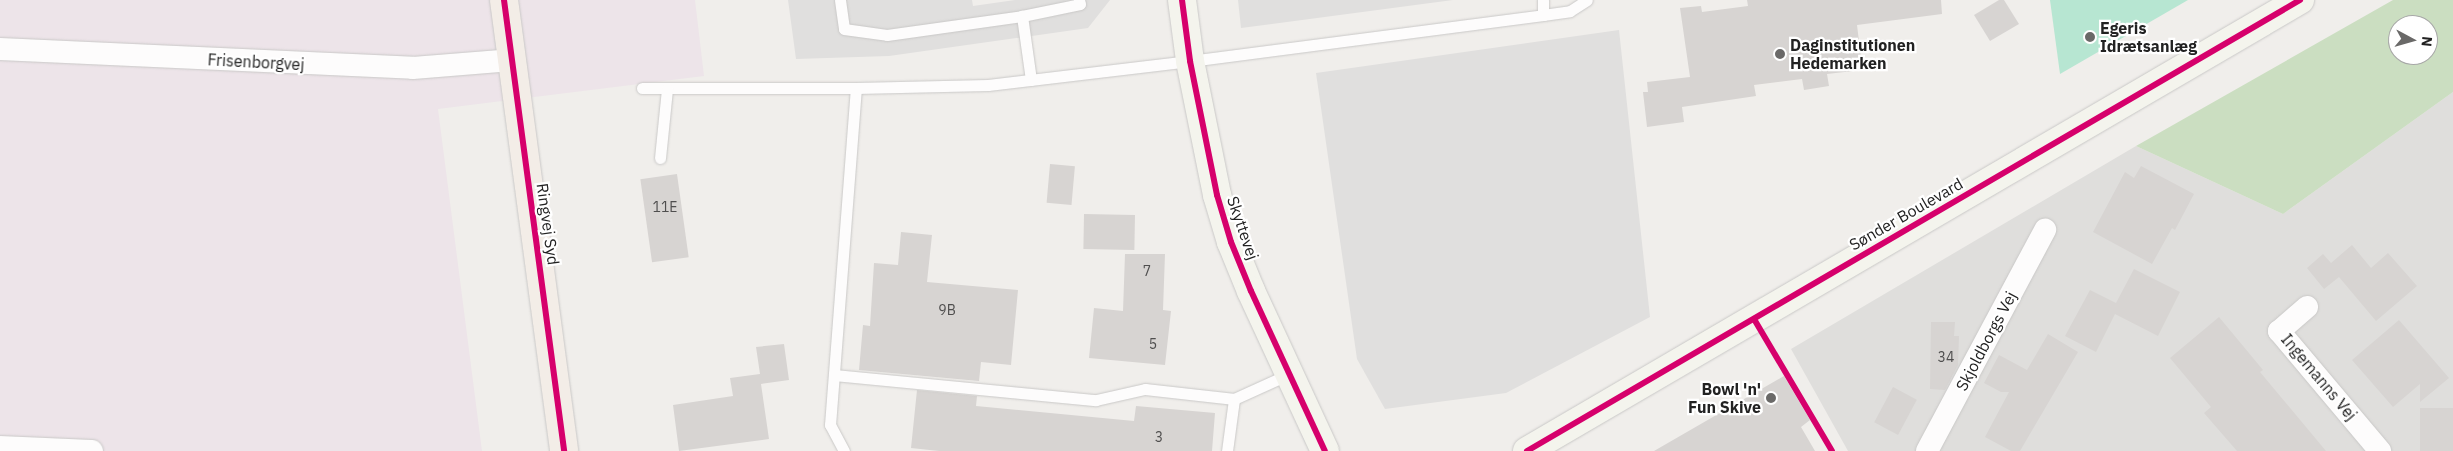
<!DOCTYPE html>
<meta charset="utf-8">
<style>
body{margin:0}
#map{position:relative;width:2453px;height:451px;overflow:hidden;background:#f0eeeb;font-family:"IBM Plex Sans",sans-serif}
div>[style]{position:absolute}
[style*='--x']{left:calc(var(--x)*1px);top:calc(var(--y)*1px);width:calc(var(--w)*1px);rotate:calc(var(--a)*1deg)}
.residential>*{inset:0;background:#dfdedc}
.industrial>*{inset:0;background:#ede4e9}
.forest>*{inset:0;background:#cbdec1}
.pitch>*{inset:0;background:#b7e6d2}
.parking>*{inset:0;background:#e0dfde}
.building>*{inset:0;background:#d7d4d2;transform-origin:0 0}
.roads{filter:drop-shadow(0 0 1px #c9c8c7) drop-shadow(0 0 1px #c9c8c7)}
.lane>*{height:11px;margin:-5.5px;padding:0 5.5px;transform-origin:5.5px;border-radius:5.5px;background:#fdfcfc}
.street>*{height:22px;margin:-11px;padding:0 11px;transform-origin:11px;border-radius:11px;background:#fdfcfc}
.secondary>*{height:28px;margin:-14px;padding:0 14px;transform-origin:14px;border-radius:14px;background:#f4f4ed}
.primary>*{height:28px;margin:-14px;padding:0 14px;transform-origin:14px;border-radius:14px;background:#f3ede7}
.cycleway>*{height:6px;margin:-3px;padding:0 3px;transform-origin:3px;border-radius:3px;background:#d6006c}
.dots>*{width:14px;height:14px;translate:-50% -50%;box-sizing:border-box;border:2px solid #fff;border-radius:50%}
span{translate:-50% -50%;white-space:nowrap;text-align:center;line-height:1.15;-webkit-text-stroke:4.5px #fff;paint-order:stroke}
.number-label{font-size:14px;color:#4f4e4e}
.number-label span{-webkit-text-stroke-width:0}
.poi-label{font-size:16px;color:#222;font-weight:700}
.left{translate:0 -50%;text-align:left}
.right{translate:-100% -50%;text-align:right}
.street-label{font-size:16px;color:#222}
.north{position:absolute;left:2388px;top:15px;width:50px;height:50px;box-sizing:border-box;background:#fff;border:1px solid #a7a7a7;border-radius:50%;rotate:96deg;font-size:14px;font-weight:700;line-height:20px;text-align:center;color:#222}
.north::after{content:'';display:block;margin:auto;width:18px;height:22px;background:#6a6968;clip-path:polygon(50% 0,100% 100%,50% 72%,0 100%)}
</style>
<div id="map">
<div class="residential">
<div style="clip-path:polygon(2453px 92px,2453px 451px,1848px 451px,1791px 349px,2136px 146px,2283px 214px)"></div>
</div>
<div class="industrial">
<div style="clip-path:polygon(0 0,695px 0,704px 76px,438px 109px,482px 451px,0 451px)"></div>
</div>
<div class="forest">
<div style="clip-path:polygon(evenodd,2393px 0,2453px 0,2453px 92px,2283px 214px,2136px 146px,2393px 0,2398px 25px,2428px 25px,2428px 55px,2398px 55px,2398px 25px)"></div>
</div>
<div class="pitch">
<div style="clip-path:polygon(2050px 0,2188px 0,2060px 74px)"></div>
</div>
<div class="parking">
<div style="clip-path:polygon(788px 0,972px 0,973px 6px,1015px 0,1110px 0,1088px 28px,889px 56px,796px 59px)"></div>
<div style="clip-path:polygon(1238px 0,1453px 0,1241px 28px)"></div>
<div style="clip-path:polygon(1619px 30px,1650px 317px,1506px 393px,1385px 409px,1357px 359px,1316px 73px)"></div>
</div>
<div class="building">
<div style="clip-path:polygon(1747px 0,1941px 0,1942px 14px,1857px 25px,1862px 66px,1853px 67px,1853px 71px,1827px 74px,1829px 86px,1804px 90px,1802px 79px,1754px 85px,1756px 96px,1682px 107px,1684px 122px,1647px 127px,1643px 92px,1648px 92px,1647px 82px,1690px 77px,1680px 8px,1701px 6px,1702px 12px,1748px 6px)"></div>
<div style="clip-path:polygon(1999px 0,2004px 0,2019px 24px,1990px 41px,1974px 15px)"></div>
<div style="left:1050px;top:164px;width:25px;height:39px;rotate:5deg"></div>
<div style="clip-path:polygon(2141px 166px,2194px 194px,2175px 230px,2172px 228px,2152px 264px,2093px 232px,2125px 172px,2134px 178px)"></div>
<div style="left:677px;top:174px;width:84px;height:37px;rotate:82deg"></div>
<div style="left:1084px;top:214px;width:51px;height:35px;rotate:1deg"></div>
<div style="clip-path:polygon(901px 232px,932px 235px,927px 282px,1018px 290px,1011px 365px,981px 362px,979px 381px,859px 370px,863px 325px,870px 326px,874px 263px,898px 265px)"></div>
<div style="clip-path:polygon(2352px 245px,2371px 268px,2388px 253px,2417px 286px,2376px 321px,2339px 277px,2324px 289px,2307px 268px,2323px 254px,2331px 263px)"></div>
<div style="clip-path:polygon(1125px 254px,1165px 254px,1163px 310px,1171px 311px,1165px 365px,1089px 358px,1094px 308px,1123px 311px)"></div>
<div style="clip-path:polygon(2134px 269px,2180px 292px,2158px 336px,2115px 314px,2096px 352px,2065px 336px,2090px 290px,2116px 303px)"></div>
<div style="clip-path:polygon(2219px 317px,2263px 370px,2260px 372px,2326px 451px,2237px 451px,2204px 413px,2211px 407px,2170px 358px)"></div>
<div style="clip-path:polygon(2399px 320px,2449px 378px,2420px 402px,2420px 384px,2393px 407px,2352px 360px)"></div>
<div style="clip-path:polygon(1931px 322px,1955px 322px,1954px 336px,1959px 336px,1958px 365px,1945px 390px,1930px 389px)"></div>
<div style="clip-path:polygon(2048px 334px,2078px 352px,2020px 451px,2011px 451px,1985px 437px,2009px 392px,2001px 392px,1984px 383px,1999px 355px,2027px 370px)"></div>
<div style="clip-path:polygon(784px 344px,789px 380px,761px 384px,769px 439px,679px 451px,673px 405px,733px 396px,730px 378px,760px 374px,756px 347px)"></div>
<div style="clip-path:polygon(1784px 376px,1810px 420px,1801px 427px,1815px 451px,1654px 451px)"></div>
<div style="left:1893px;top:387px;width:27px;height:40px;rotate:28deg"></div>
<div style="clip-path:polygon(917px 390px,977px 396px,976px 406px,1134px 421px,1136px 406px,1215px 413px,1212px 451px,939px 451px,911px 448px)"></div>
<div style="left:2420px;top:408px;width:33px;height:43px"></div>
</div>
<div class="roads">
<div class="lane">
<div style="--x:840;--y:0;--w:29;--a:82"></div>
<div style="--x:844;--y:29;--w:43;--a:7.9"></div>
<div style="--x:887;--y:35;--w:136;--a:-8"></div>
<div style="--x:1543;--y:0;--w:15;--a:90"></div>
<div style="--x:1031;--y:80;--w:65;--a:-98"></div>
<div style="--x:1022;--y:16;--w:59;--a:-11.7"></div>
<div style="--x:1080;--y:4;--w:4;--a:-104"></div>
<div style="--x:642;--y:88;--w:214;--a:0"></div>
<div style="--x:856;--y:88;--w:132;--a:-1.3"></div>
<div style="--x:988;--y:85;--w:203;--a:-6.8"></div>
<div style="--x:1190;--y:61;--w:356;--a:-7.4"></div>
<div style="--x:1543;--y:15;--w:27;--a:-8"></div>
<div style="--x:1570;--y:11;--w:20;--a:-33"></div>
<div style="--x:660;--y:158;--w:69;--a:-84.2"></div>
<div style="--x:834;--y:375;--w:263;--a:5.5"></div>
<div style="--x:1096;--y:400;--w:50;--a:-12.7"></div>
<div style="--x:1145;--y:389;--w:90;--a:6.4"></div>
<div style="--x:1234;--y:399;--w:60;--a:-24.4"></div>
<div style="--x:844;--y:451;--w:30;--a:-118"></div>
<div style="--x:830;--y:425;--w:338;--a:-85.6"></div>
<div style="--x:1227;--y:451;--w:52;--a:-82.3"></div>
</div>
<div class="street">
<div style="--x:0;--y:49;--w:413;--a:2.6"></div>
<div style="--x:413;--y:68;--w:99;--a:-4.6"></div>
<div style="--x:2307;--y:307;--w:37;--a:139"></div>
<div style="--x:2279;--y:331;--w:157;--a:49.9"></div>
<div style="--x:0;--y:447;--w:92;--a:2.5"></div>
<div style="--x:1927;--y:451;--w:251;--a:-61.9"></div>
</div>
<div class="secondary">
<div style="--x:1182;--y:0;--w:62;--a:82.5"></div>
<div style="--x:1190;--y:61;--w:137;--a:78.6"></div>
<div style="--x:1217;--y:195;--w:49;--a:73.4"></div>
<div style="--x:1231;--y:242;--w:53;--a:67.8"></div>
<div style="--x:1251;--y:291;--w:176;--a:65.2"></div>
<div style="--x:1527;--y:451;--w:895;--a:-30.26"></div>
</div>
<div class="primary">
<div style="--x:504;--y:0;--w:455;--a:82.4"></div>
</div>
</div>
<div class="cycleway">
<div style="--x:504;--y:0;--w:455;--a:82.4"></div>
<div style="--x:1182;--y:0;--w:62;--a:82.5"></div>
<div style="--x:1190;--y:61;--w:137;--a:78.6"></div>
<div style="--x:1217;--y:195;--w:49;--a:73.4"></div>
<div style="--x:1231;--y:242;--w:53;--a:67.8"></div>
<div style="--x:1251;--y:291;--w:176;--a:65.2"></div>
<div style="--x:1754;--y:319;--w:153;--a:59.4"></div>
<div style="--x:1527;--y:451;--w:895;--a:-30.26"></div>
</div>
<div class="dots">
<div style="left:2090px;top:37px;background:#6a6968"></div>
<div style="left:1780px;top:54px;background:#6a6968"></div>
<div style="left:1771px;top:398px;background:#6a6968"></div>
</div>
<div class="number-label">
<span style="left:665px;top:207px">11E</span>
<span style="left:1147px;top:271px">7</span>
<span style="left:947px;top:310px">9B</span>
<span style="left:1153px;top:344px">5</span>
<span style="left:1946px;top:357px">34</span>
<span style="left:1159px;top:437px">3</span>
</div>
<div class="poi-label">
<span class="left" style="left:2100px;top:37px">Egeris<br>Idrætsanlæg</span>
<span class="left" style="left:1790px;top:54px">Daginstitutionen<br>Hedemarken</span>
<span class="right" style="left:1761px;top:398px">Bowl 'n'<br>Fun Skive</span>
</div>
<div class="street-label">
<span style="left:256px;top:62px;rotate:3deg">Frisenborgvej</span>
<span style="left:1906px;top:214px;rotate:-30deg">Sønder Boulevard</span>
<span style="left:548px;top:224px;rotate:82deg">Ringvej Syd</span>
<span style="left:1243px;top:228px;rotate:71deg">Skyttevej</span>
<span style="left:1986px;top:341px;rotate:-62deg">Skjoldborgs Vej</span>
<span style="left:2319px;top:377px;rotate:50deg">Ingemanns Vej</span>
</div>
<div class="north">N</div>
</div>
